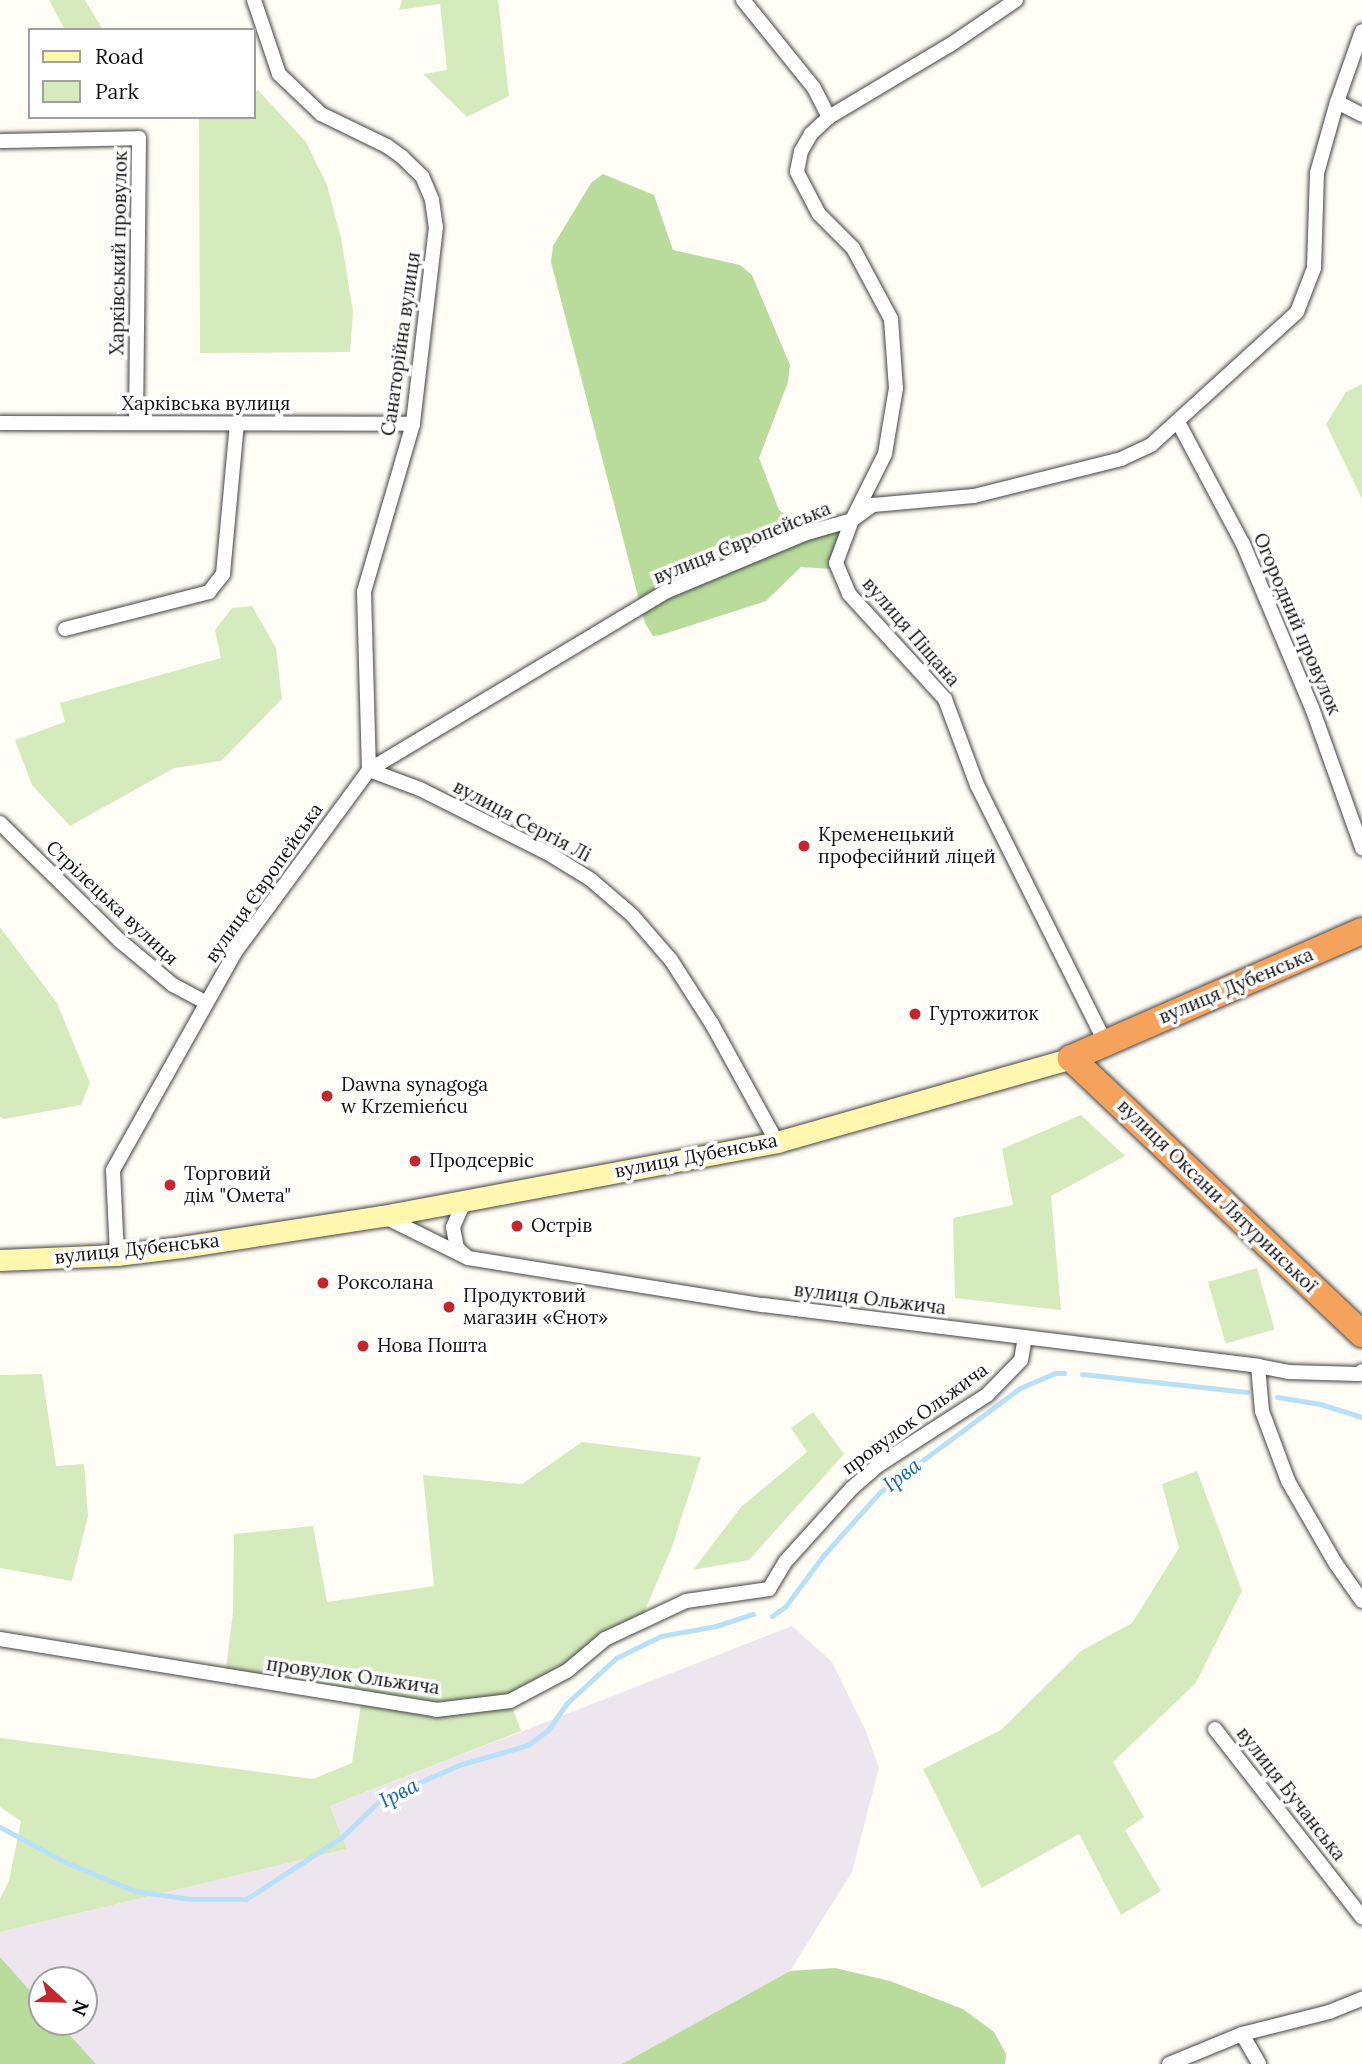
<!DOCTYPE html>
<meta charset="utf-8">
<style>
body{margin:0}
#map{position:relative;width:1362px;height:2064px;overflow:hidden;background:#fffdf5;font-family:Lora,serif}
div>[style]{position:absolute}
[style*='--x']{left:calc(var(--x)*1px);top:calc(var(--y)*1px);width:calc(var(--w)*1px);rotate:calc(var(--a)*1deg)}
.industrial>*{inset:0;background:#eee6ef}
.green>*{inset:0;background:#d5ebbd;transform-origin:0 0}
.forest>*{inset:0;background:#b9dc9c}
.stream>*{height:5px;margin:-2.5px;padding:0 2.5px;transform-origin:2.5px;border-radius:2.5px;background:#b9e0f7}
.roads{filter:drop-shadow(0 0 2px #444) drop-shadow(0 0 2px #444)}
.street>*{height:14px;margin:-7px;padding:0 7px;transform-origin:7px;border-radius:7px;background:#fff}
.secondary>*{height:21px;margin:-10.5px;padding:0 10.5px;transform-origin:10.5px;border-radius:10.5px;background:#fff6b0}
.highway>*{height:26px;margin:-13px;padding:0 13px;transform-origin:13px;border-radius:13px;background:#f5a25d}
.dots>*{width:19px;height:19px;translate:-50% -50%;box-sizing:border-box;border:4px solid #fff;border-radius:50%}
span{translate:-50% -50%;white-space:nowrap;text-align:center;line-height:1.15;-webkit-text-stroke:7px #fff;paint-order:stroke}
.street-label{font-size:19px;color:#111}
.poi-label{font-size:19px;color:#111}
.left{translate:0 -50%;text-align:left}
.water-label{font-size:21px;color:#1768a6;font-style:italic}
.legend{position:absolute;left:28px;top:28px;width:228px;height:91px;box-sizing:border-box;background:#fff;border:2px solid #a0a0a0;margin:0;padding:9px 12px;list-style:none;font-size:21px;color:#111}
.legend li{display:flex;align-items:center;gap:14px;height:35px}
.legend b{width:35px;border:2px solid #a0a0a0}
.north{position:absolute;left:28px;top:1966px;width:70px;height:70px;box-sizing:border-box;background:#fff;border:2px solid #a0a0a0;border-radius:50%;rotate:112deg;font-size:19px;font-weight:700;line-height:28px;text-align:center;color:#111}
.north::after{content:'';display:block;margin:auto;width:24px;height:32px;background:#c4262e;clip-path:polygon(50% 0,100% 100%,50% 72%,0 100%)}
</style>
<div id="map">
<div class="industrial">
<div style="clip-path:polygon(792px 1626px,832px 1662px,865px 1729px,879px 1768px,852px 1872px,790px 1971px,622px 2064px,96px 2064px,58px 2022px,84px 2022px,84px 1980px,42px 1980px,42px 2004px,0 1957px,0 1932px,347px 1849px,330px 1806px)"></div>
</div>
<div class="green">
<div style="clip-path:polygon(49px 0,85px 0,103px 30px,65px 30px)"></div>
<div style="clip-path:polygon(402px 0,498px 0,509px 96px,467px 117px,423px 74px,447px 70px,440px 4px,399px 10px)"></div>
<div style="clip-path:polygon(258px 90px,306px 142px,327px 185px,341px 238px,353px 312px,350px 352px,200px 353px,199px 117px,254px 117px,254px 92px)"></div>
<div style="clip-path:polygon(1362px 384px,1362px 499px,1326px 424px,1346px 392px)"></div>
<div style="clip-path:polygon(252px 606px,276px 648px,282px 699px,221px 761px,174px 768px,70px 826px,32px 785px,15px 740px,65px 722px,60px 703px,221px 658px,215px 630px,232px 608px)"></div>
<div style="clip-path:polygon(0 927px,57px 1003px,90px 1083px,81px 1105px,4px 1119px,0 1117px)"></div>
<div style="clip-path:polygon(1081px 1115px,1125px 1156px,1051px 1196px,1061px 1310px,955px 1298px,953px 1218px,1013px 1205px,1002px 1149px)"></div>
<div style="left:1257px;top:1268px;width:64px;height:51px;rotate:74deg"></div>
<div style="clip-path:polygon(42px 1374px,56px 1466px,84px 1464px,88px 1516px,72px 1581px,0 1568px,0 1375px)"></div>
<div style="clip-path:polygon(813px 1412px,844px 1454px,749px 1560px,693px 1570px,741px 1507px,807px 1452px,791px 1428px)"></div>
<div style="clip-path:polygon(582px 1442px,701px 1457px,672px 1547px,639px 1624px,510px 1701px,521px 1731px,330px 1806px,347px 1849px,0 1932px,0 1899px,9px 1881px,21px 1821px,0 1807px,0 1738px,313px 1779px,352px 1763px,362px 1698px,225px 1676px,233px 1612px,234px 1534px,313px 1526px,327px 1602px,434px 1586px,423px 1475px,522px 1484px)"></div>
<div style="clip-path:polygon(1197px 1471px,1242px 1591px,1195px 1684px,1113px 1762px,1144px 1817px,1125px 1830px,1161px 1891px,1121px 1915px,1079px 1834px,982px 1888px,923px 1769px,1001px 1730px,1081px 1651px,1132px 1623px,1179px 1548px,1162px 1484px)"></div>
</div>
<div class="forest">
<div style="clip-path:polygon(603px 174px,654px 195px,673px 250px,740px 265px,752px 275px,790px 365px,788px 382px,759px 458px,779px 510px,790px 519px,854px 515px,831px 569px,801px 567px,766px 601px,661px 635px,653px 636px,645px 623px,551px 262px,553px 246px,591px 183px)"></div>
<div style="clip-path:polygon(0 1957px,42px 2004px,42px 2022px,58px 2022px,96px 2064px,0 2064px)"></div>
<div style="clip-path:polygon(835px 1968px,890px 1981px,963px 2009px,994px 2032px,1006px 2054px,1005px 2064px,622px 2064px,790px 1971px)"></div>
</div>
<div class="stream">
<div style="--x:1082;--y:1374;--w:166;--a:6.2"></div>
<div style="--x:1277;--y:1397;--w:44;--a:9.2"></div>
<div style="--x:1320;--y:1404;--w:44;--a:17.2"></div>
<div style="--x:772;--y:1616;--w:16;--a:-35"></div>
<div style="--x:785;--y:1607;--w:62;--a:-53.5"></div>
<div style="--x:822;--y:1557;--w:87;--a:-48.3"></div>
<div style="--x:880;--y:1492;--w:174;--a:-36.6"></div>
<div style="--x:1020;--y:1388;--w:38;--a:-23"></div>
<div style="--x:1055;--y:1373;--w:9;--a:0"></div>
<div style="--x:0;--y:1827;--w:74;--a:28.3"></div>
<div style="--x:65;--y:1862;--w:76;--a:22.5"></div>
<div style="--x:135;--y:1891;--w:56;--a:8.3"></div>
<div style="--x:190;--y:1899;--w:56;--a:0"></div>
<div style="--x:246;--y:1899;--w:114;--a:-32.9"></div>
<div style="--x:342;--y:1837;--w:53;--a:-44.2"></div>
<div style="--x:380;--y:1800;--w:86;--a:-23.9"></div>
<div style="--x:459;--y:1765;--w:72;--a:-16.2"></div>
<div style="--x:528;--y:1745;--w:25;--a:-37"></div>
<div style="--x:548;--y:1730;--w:32;--a:-55"></div>
<div style="--x:566;--y:1704;--w:68;--a:-42.6"></div>
<div style="--x:616;--y:1658;--w:50;--a:-26.1"></div>
<div style="--x:661;--y:1636;--w:56;--a:-10.3"></div>
<div style="--x:716;--y:1626;--w:39;--a:-18"></div>
</div>
<div class="roads">
<div class="street">
<div style="--x:254;--y:0;--w:78;--a:71.3"></div>
<div style="--x:279;--y:74;--w:58;--a:43.6"></div>
<div style="--x:321;--y:114;--w:73;--a:25.9"></div>
<div style="--x:387;--y:146;--w:19;--a:36"></div>
<div style="--x:402;--y:157;--w:28;--a:44"></div>
<div style="--x:422;--y:176;--w:26;--a:67"></div>
<div style="--x:432;--y:200;--w:27;--a:82"></div>
<div style="--x:436;--y:227;--w:198;--a:96.7"></div>
<div style="--x:413;--y:424;--w:175;--a:106.3"></div>
<div style="--x:364;--y:592;--w:178;--a:88.4"></div>
<div style="--x:369;--y:770;--w:54;--a:20.4"></div>
<div style="--x:420;--y:789;--w:147;--a:26.7"></div>
<div style="--x:551;--y:855;--w:46;--a:31.6"></div>
<div style="--x:590;--y:879;--w:55;--a:40.6"></div>
<div style="--x:632;--y:915;--w:60;--a:49.1"></div>
<div style="--x:671;--y:960;--w:76;--a:57.4"></div>
<div style="--x:712;--y:1024;--w:135;--a:61.2"></div>
<div style="--x:743;--y:0;--w:113;--a:51.1"></div>
<div style="--x:814;--y:88;--w:33;--a:63"></div>
<div style="--x:829;--y:117;--w:25;--a:137"></div>
<div style="--x:811;--y:134;--w:20;--a:120"></div>
<div style="--x:801;--y:151;--w:21;--a:101"></div>
<div style="--x:797;--y:172;--w:47;--a:62.4"></div>
<div style="--x:819;--y:214;--w:48;--a:45"></div>
<div style="--x:853;--y:248;--w:81;--a:61.8"></div>
<div style="--x:891;--y:319;--w:69;--a:85.9"></div>
<div style="--x:896;--y:388;--w:67;--a:99.5"></div>
<div style="--x:885;--y:454;--w:74;--a:116.6"></div>
<div style="--x:852;--y:520;--w:46;--a:110.4"></div>
<div style="--x:836;--y:563;--w:34;--a:67"></div>
<div style="--x:849;--y:594;--w:142;--a:47.6"></div>
<div style="--x:945;--y:699;--w:92;--a:69.6"></div>
<div style="--x:977;--y:785;--w:289;--a:63.5"></div>
<div style="--x:1337;--y:102;--w:28;--a:27"></div>
<div style="--x:829;--y:117;--w:141;--a:-30.8"></div>
<div style="--x:950;--y:45;--w:80;--a:-34.3"></div>
<div style="--x:0;--y:141;--w:139;--a:-1.2"></div>
<div style="--x:139;--y:138;--w:285;--a:90.6"></div>
<div style="--x:1178;--y:422;--w:138;--a:62"></div>
<div style="--x:1243;--y:544;--w:178;--a:67.2"></div>
<div style="--x:1312;--y:708;--w:149;--a:70.3"></div>
<div style="--x:0;--y:423;--w:413;--a:0.1"></div>
<div style="--x:65;--y:629;--w:149;--a:-14.4"></div>
<div style="--x:209;--y:592;--w:23;--a:-52"></div>
<div style="--x:223;--y:574;--w:151;--a:-84.7"></div>
<div style="--x:0;--y:823;--w:167;--a:44.5"></div>
<div style="--x:119;--y:940;--w:70;--a:39.8"></div>
<div style="--x:173;--y:985;--w:36;--a:28"></div>
<div style="--x:383;--y:1216;--w:95;--a:26.3"></div>
<div style="--x:468;--y:1258;--w:299;--a:9.1"></div>
<div style="--x:763;--y:1305;--w:499;--a:7"></div>
<div style="--x:1258;--y:1366;--w:31;--a:11"></div>
<div style="--x:1288;--y:1372;--w:71;--a:1.6"></div>
<div style="--x:1359;--y:1374;--w:4;--a:-45"></div>
<div style="--x:117;--y:1255;--w:85;--a:-92.7"></div>
<div style="--x:113;--y:1170;--w:251;--a:-60.7"></div>
<div style="--x:236;--y:951;--w:225;--a:-53.7"></div>
<div style="--x:369;--y:770;--w:345;--a:-31"></div>
<div style="--x:665;--y:592;--w:154;--a:-22.6"></div>
<div style="--x:807;--y:533;--w:47;--a:-16.1"></div>
<div style="--x:852;--y:520;--w:26;--a:-36"></div>
<div style="--x:873;--y:505;--w:101;--a:-5.1"></div>
<div style="--x:974;--y:496;--w:152;--a:-14.1"></div>
<div style="--x:1121;--y:459;--w:33;--a:-25"></div>
<div style="--x:1151;--y:445;--w:197;--a:-42.3"></div>
<div style="--x:1297;--y:312;--w:47;--a:-68.9"></div>
<div style="--x:1314;--y:268;--w:95;--a:-88.2"></div>
<div style="--x:1317;--y:173;--w:74;--a:-74.3"></div>
<div style="--x:1337;--y:102;--w:75;--a:-70.6"></div>
<div style="--x:467;--y:1257;--w:13;--a:-138"></div>
<div style="--x:457;--y:1248;--w:21;--a:-101"></div>
<div style="--x:453;--y:1227;--w:22;--a:-66"></div>
<div style="--x:462;--y:1207;--w:10;--a:-37"></div>
<div style="--x:1258;--y:1366;--w:45;--a:84.9"></div>
<div style="--x:1262;--y:1411;--w:75;--a:69.6"></div>
<div style="--x:1288;--y:1481;--w:96;--a:60"></div>
<div style="--x:1336;--y:1564;--w:45;--a:54.9"></div>
<div style="--x:0;--y:1639;--w:442;--a:9.2"></div>
<div style="--x:436;--y:1710;--w:75;--a:-6.9"></div>
<div style="--x:510;--y:1701;--w:64;--a:-27.8"></div>
<div style="--x:567;--y:1671;--w:50;--a:-40.1"></div>
<div style="--x:605;--y:1639;--w:89;--a:-25.1"></div>
<div style="--x:686;--y:1601;--w:84;--a:-8.2"></div>
<div style="--x:769;--y:1589;--w:33;--a:-59"></div>
<div style="--x:786;--y:1561;--w:98;--a:-47.9"></div>
<div style="--x:852;--y:1488;--w:37;--a:-41"></div>
<div style="--x:880;--y:1464;--w:127;--a:-32.8"></div>
<div style="--x:987;--y:1395;--w:49;--a:-45.8"></div>
<div style="--x:1021;--y:1360;--w:23;--a:-80"></div>
<div style="--x:1215;--y:1729;--w:239;--a:52"></div>
<div style="--x:1242;--y:2034;--w:34;--a:60"></div>
<div style="--x:1169;--y:2064;--w:79;--a:-22.3"></div>
<div style="--x:1242;--y:2034;--w:90;--a:-14.2"></div>
<div style="--x:1329;--y:2012;--w:35;--a:-22"></div>
</div>
<div class="secondary">
<div style="--x:0;--y:1260;--w:117;--a:-2.4"></div>
<div style="--x:117;--y:1255;--w:65;--a:-7"></div>
<div style="--x:182;--y:1247;--w:203;--a:-8.8"></div>
<div style="--x:383;--y:1216;--w:401;--a:-10.6"></div>
<div style="--x:777;--y:1142;--w:306;--a:-15.9"></div>
</div>
<div class="highway">
<div style="--x:1362;--y:931;--w:318;--a:156.4"></div>
<div style="--x:1071;--y:1058;--w:401;--a:43.5"></div>
</div>
</div>
<div class="dots">
<div style="left:804px;top:846px;background:#c4262e"></div>
<div style="left:915px;top:1014px;background:#c4262e"></div>
<div style="left:327px;top:1096px;background:#c4262e"></div>
<div style="left:415px;top:1161px;background:#c4262e"></div>
<div style="left:170px;top:1185px;background:#c4262e"></div>
<div style="left:517px;top:1226px;background:#c4262e"></div>
<div style="left:323px;top:1283px;background:#c4262e"></div>
<div style="left:449px;top:1307px;background:#c4262e"></div>
<div style="left:363px;top:1346px;background:#c4262e"></div>
</div>
<div class="street-label">
<span style="left:119px;top:253px;rotate:-89deg">Харківський провулок</span>
<span style="left:401px;top:344px;rotate:-82deg">Санаторійна вулиця</span>
<span style="left:206px;top:404px">Харківська вулиця</span>
<span style="left:742px;top:543px;rotate:-22deg">вулиця Європейська</span>
<span style="left:1297px;top:624px;rotate:67deg">Огородний провулок</span>
<span style="left:911px;top:632px;rotate:49deg">вулиця Піщана</span>
<span style="left:522px;top:821px;rotate:28deg">вулиця Сергія Лі</span>
<span style="left:264px;top:883px;rotate:-55deg">вулиця Європейська</span>
<span style="left:112px;top:903px;rotate:43deg">Стрілецька вулиця</span>
<span style="left:1236px;top:986px;rotate:-23deg">вулиця Дубенська</span>
<span style="left:696px;top:1156px;rotate:-11deg">вулиця Дубенська</span>
<span style="left:1217px;top:1196px;rotate:44deg">вулиця Оксани Лятуринської</span>
<span style="left:137px;top:1249px;rotate:-6deg">вулиця Дубенська</span>
<span style="left:870px;top:1299px;rotate:7deg">вулиця Ольжича</span>
<span style="left:915px;top:1419px;rotate:-36deg">провулок Ольжича</span>
<span style="left:353px;top:1676px;rotate:8deg">провулок Ольжича</span>
<span style="left:1291px;top:1794px;rotate:52deg">вулиця Бучанська</span>
</div>
<div class="poi-label">
<span class="left" style="left:818px;top:846px">Кременецький<br>професійний ліцей</span>
<span class="left" style="left:929px;top:1014px">Гуртожиток</span>
<span class="left" style="left:341px;top:1096px">Dawna synagoga<br>w Krzemieńcu</span>
<span class="left" style="left:429px;top:1161px">Продсервіс</span>
<span class="left" style="left:184px;top:1185px">Торговий<br>дім "Омета"</span>
<span class="left" style="left:531px;top:1226px">Острів</span>
<span class="left" style="left:337px;top:1283px">Роксолана</span>
<span class="left" style="left:463px;top:1307px">Продуктовий<br>магазин «Єнот»</span>
<span class="left" style="left:377px;top:1346px">Нова Пошта</span>
</div>
<div class="water-label">
<span style="left:902px;top:1475px;rotate:-37deg">Ірва</span>
<span style="left:399px;top:1793px;rotate:-27deg">Ірва</span>
</div>
<ul class="legend">
<li><b style="height:9px;background:#fff6b0"></b>Road</li>
<li><b style="height:19px;background:#d5ebbd"></b>Park</li>
</ul>
<div class="north">N</div>
</div>
